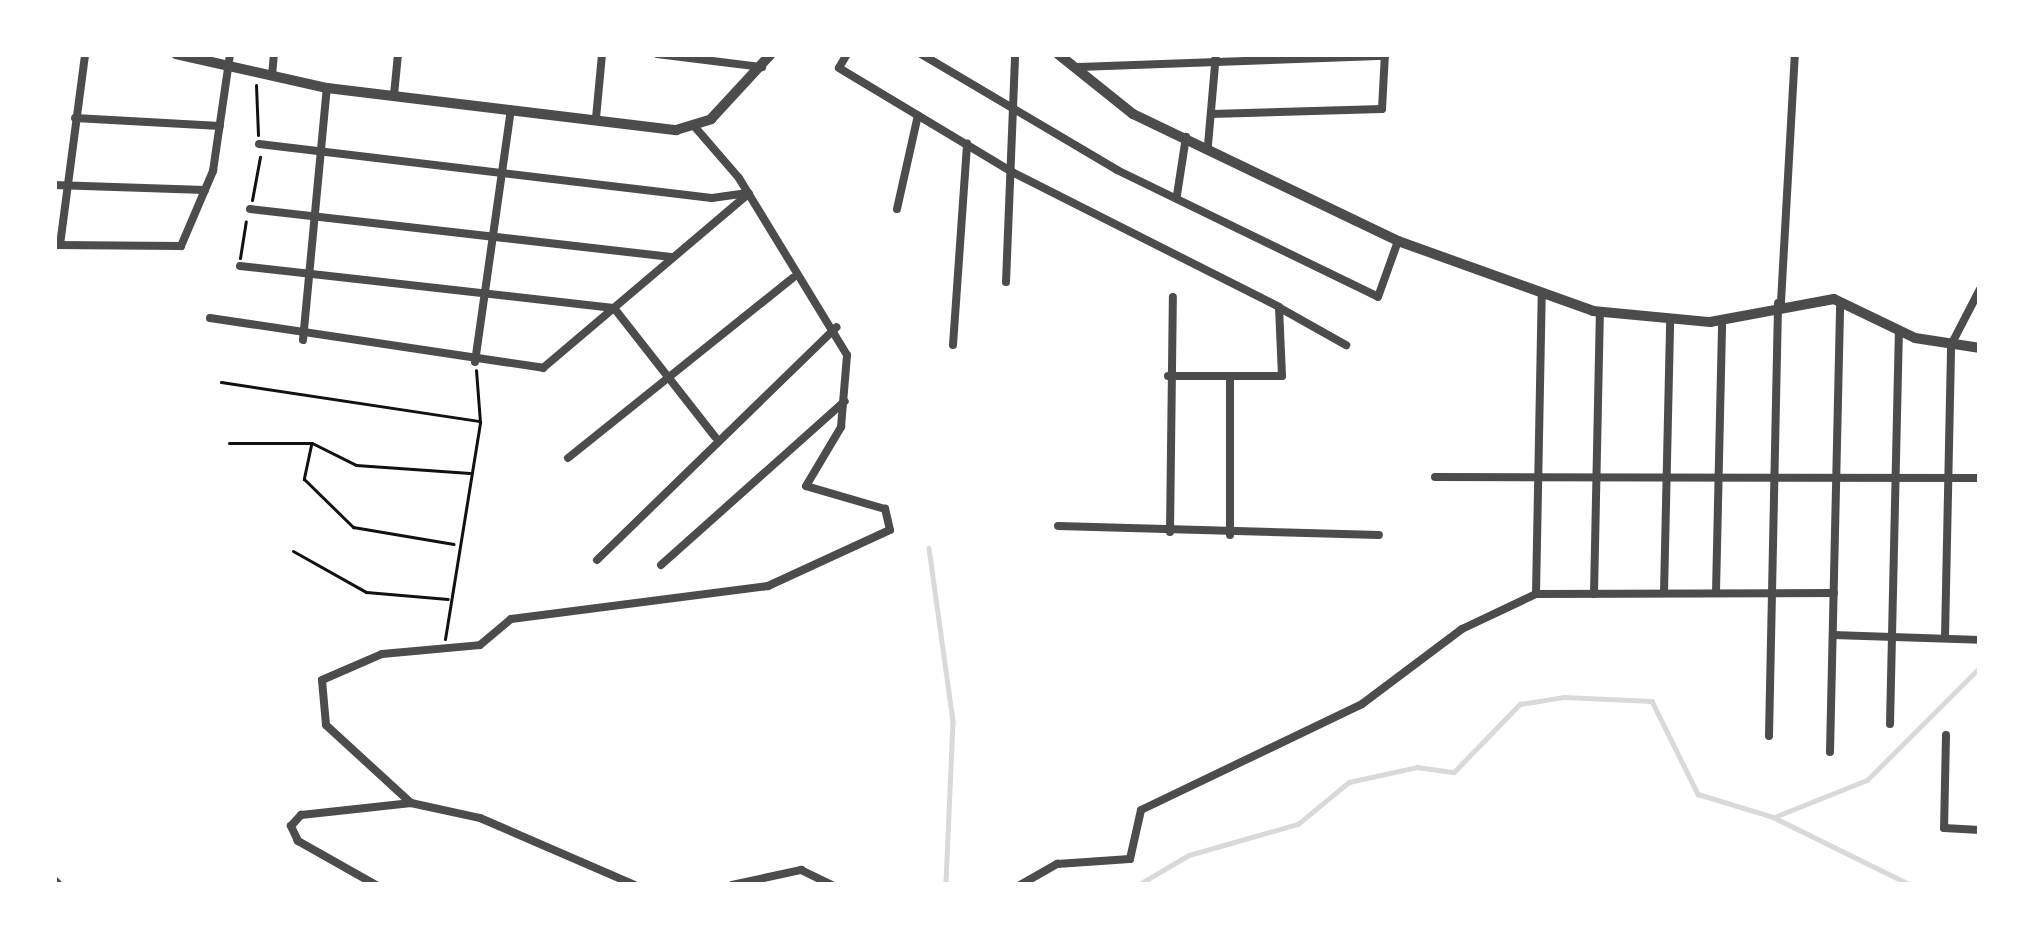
<!DOCTYPE html>
<style>
body{margin:0}
#map{position:relative;width:2034px;height:939px;overflow:hidden;background:#fff;font-family:Inter,sans-serif}
div>[style]{position:absolute}
[style*='--x']{left:calc(var(--x)*1px);top:calc(var(--y)*1px);width:calc(var(--w)*1px);rotate:calc(var(--a)*1deg)}
.stream>*{height:4.5px;margin:-2.25px;padding:0 2.25px;transform-origin:2.25px;border-radius:2.25px;background:#d9d9d9}
.path>*{height:3px;margin:-1.5px;padding:0 1.5px;transform-origin:1.5px;border-radius:1.5px;background:#111}
.minor>*{height:8px;margin:-4px;padding:0 4px;transform-origin:4px;border-radius:4px;background:#4c4c4c}
.tertiary>*{height:10px;margin:-5px;padding:0 5px;transform-origin:5px;border-radius:5px;background:#4c4c4c}
span{translate:-50% -50%;white-space:nowrap;text-align:center;line-height:1.15;-webkit-text-stroke:9px #fff;paint-order:stroke}
.frame{position:absolute;inset:0;border:57px solid #fff;pointer-events:none}
</style>
<div id="map">
<div class="stream">
<div style="--x:929;--y:548;--w:176;--a:82.1"></div>
<div style="--x:953;--y:722;--w:163;--a:92.5"></div>
<div style="--x:1777;--y:816;--w:97;--a:-21.8"></div>
<div style="--x:1867;--y:780;--w:160;--a:-45"></div>
<div style="--x:1138;--y:885;--w:59;--a:-30.5"></div>
<div style="--x:1189;--y:855;--w:113;--a:-15.9"></div>
<div style="--x:1298;--y:824;--w:66;--a:-39.5"></div>
<div style="--x:1349;--y:782;--w:70;--a:-12.4"></div>
<div style="--x:1417;--y:767;--w:37;--a:8"></div>
<div style="--x:1454;--y:772;--w:95;--a:-45.9"></div>
<div style="--x:1520;--y:704;--w:45;--a:-9"></div>
<div style="--x:1564;--y:697;--w:88;--a:2.6"></div>
<div style="--x:1652;--y:701;--w:104;--a:63.7"></div>
<div style="--x:1698;--y:794;--w:78;--a:17"></div>
<div style="--x:1773;--y:817;--w:154;--a:26.2"></div>
</div>
<div class="path">
<div style="--x:256;--y:85;--w:50;--a:87.7"></div>
<div style="--x:252;--y:200;--w:44;--a:-79.5"></div>
<div style="--x:240;--y:258;--w:37;--a:-81"></div>
<div style="--x:221;--y:382;--w:260;--a:8.6"></div>
<div style="--x:229;--y:443;--w:83;--a:0"></div>
<div style="--x:312;--y:443;--w:49;--a:26.6"></div>
<div style="--x:356;--y:465;--w:114;--a:4"></div>
<div style="--x:311;--y:445;--w:35;--a:102"></div>
<div style="--x:304;--y:479;--w:69;--a:44.4"></div>
<div style="--x:353;--y:527;--w:102;--a:9.6"></div>
<div style="--x:293;--y:551;--w:84;--a:29.3"></div>
<div style="--x:366;--y:592;--w:82;--a:4.9"></div>
<div style="--x:445;--y:639;--w:220;--a:-80.8"></div>
<div style="--x:480;--y:422;--w:52;--a:-94.4"></div>
</div>
<div class="minor">
<div style="--x:657;--y:54;--w:106;--a:7.1"></div>
<div style="--x:847;--y:54;--w:16;--a:120"></div>
<div style="--x:839;--y:68;--w:202;--a:31"></div>
<div style="--x:1012;--y:172;--w:299;--a:26.8"></div>
<div style="--x:1279;--y:307;--w:69;--a:87.5"></div>
<div style="--x:1282;--y:376;--w:114;--a:180"></div>
<div style="--x:921;--y:54;--w:228;--a:30.6"></div>
<div style="--x:1117;--y:170;--w:290;--a:25.9"></div>
<div style="--x:1378;--y:297;--w:59;--a:-70.3"></div>
<div style="--x:1079;--y:67;--w:306;--a:-2.1"></div>
<div style="--x:272;--y:76;--w:22;--a:-85"></div>
<div style="--x:394;--y:95;--w:41;--a:-84.4"></div>
<div style="--x:1211;--y:114;--w:171;--a:-1.7"></div>
<div style="--x:1382;--y:109;--w:55;--a:-86.9"></div>
<div style="--x:75;--y:118;--w:145;--a:3.2"></div>
<div style="--x:596;--y:118;--w:64;--a:-84.6"></div>
<div style="--x:259;--y:144;--w:456;--a:6.8"></div>
<div style="--x:712;--y:198;--w:34;--a:-8"></div>
<div style="--x:1208;--y:145;--w:91;--a:-85"></div>
<div style="--x:54;--y:185;--w:151;--a:1.9"></div>
<div style="--x:1177;--y:195;--w:59;--a:-81.2"></div>
<div style="--x:250;--y:209;--w:424;--a:6.5"></div>
<div style="--x:897;--y:209;--w:96;--a:-77.4"></div>
<div style="--x:54;--y:245;--w:127;--a:0.5"></div>
<div style="--x:181;--y:246;--w:82;--a:-66.9"></div>
<div style="--x:213;--y:171;--w:118;--a:-81.7"></div>
<div style="--x:60;--y:245;--w:193;--a:-82.5"></div>
<div style="--x:240;--y:266;--w:376;--a:6.4"></div>
<div style="--x:614;--y:308;--w:164;--a:51.9"></div>
<div style="--x:1006;--y:282;--w:228;--a:-87.7"></div>
<div style="--x:1781;--y:302;--w:248;--a:-86.8"></div>
<div style="--x:1280;--y:308;--w:76;--a:29.3"></div>
<div style="--x:210;--y:318;--w:337;--a:8.5"></div>
<div style="--x:543;--y:368;--w:270;--a:-40.3"></div>
<div style="--x:303;--y:340;--w:253;--a:-84.6"></div>
<div style="--x:953;--y:345;--w:202;--a:-86"></div>
<div style="--x:475;--y:362;--w:255;--a:-81.9"></div>
<div style="--x:1230;--y:376;--w:159;--a:90"></div>
<div style="--x:568;--y:458;--w:288;--a:-38.7"></div>
<div style="--x:1435;--y:477;--w:545;--a:0.11"></div>
<div style="--x:1058;--y:526;--w:321;--a:1.6"></div>
<div style="--x:1170;--y:532;--w:235;--a:-89.3"></div>
<div style="--x:597;--y:560;--w:334;--a:-44.2"></div>
<div style="--x:661;--y:565;--w:246;--a:-41.7"></div>
<div style="--x:1716;--y:592;--w:273;--a:-88.7"></div>
<div style="--x:1664;--y:593;--w:271;--a:-88.7"></div>
<div style="--x:1536;--y:594;--w:301;--a:-88.9"></div>
<div style="--x:1594;--y:594;--w:282;--a:-88.8"></div>
<div style="--x:1833;--y:635;--w:147;--a:1.9"></div>
<div style="--x:1945;--y:637;--w:292;--a:-88.8"></div>
<div style="--x:1951;--y:345;--w:63;--a:-62.6"></div>
<div style="--x:1890;--y:724;--w:394;--a:-88.7"></div>
<div style="--x:1946;--y:735;--w:93;--a:91.2"></div>
<div style="--x:1944;--y:828;--w:36;--a:3"></div>
<div style="--x:1769;--y:736;--w:433;--a:-88.8"></div>
<div style="--x:1830;--y:752;--w:450;--a:-88.7"></div>
<div style="--x:411;--y:803;--w:71;--a:12.3"></div>
<div style="--x:480;--y:818;--w:169;--a:23.4"></div>
<div style="--x:376;--y:885;--w:90;--a:-150.6"></div>
<div style="--x:298;--y:841;--w:17;--a:-115"></div>
<div style="--x:291;--y:826;--w:15;--a:-48"></div>
<div style="--x:301;--y:815;--w:111;--a:-6.2"></div>
<div style="--x:411;--y:803;--w:115;--a:-137.5"></div>
<div style="--x:326;--y:725;--w:45;--a:-95.1"></div>
<div style="--x:322;--y:680;--w:65;--a:-23.4"></div>
<div style="--x:382;--y:654;--w:98;--a:-5.2"></div>
<div style="--x:480;--y:645;--w:40;--a:-40"></div>
<div style="--x:511;--y:619;--w:259;--a:-7.3"></div>
<div style="--x:768;--y:586;--w:134;--a:-24.7"></div>
<div style="--x:890;--y:530;--w:22;--a:-103"></div>
<div style="--x:885;--y:509;--w:82;--a:-163.8"></div>
<div style="--x:806;--y:486;--w:69;--a:-59.3"></div>
<div style="--x:841;--y:427;--w:72;--a:-85.2"></div>
<div style="--x:847;--y:355;--w:207;--a:-121.4"></div>
<div style="--x:739;--y:178;--w:67;--a:-130.8"></div>
<div style="--x:732;--y:885;--w:71;--a:-12.3"></div>
<div style="--x:801;--y:870;--w:34;--a:26"></div>
<div style="--x:1020;--y:885;--w:43;--a:-29.6"></div>
<div style="--x:1057;--y:864;--w:73;--a:-3.9"></div>
<div style="--x:1130;--y:859;--w:50;--a:-77.3"></div>
<div style="--x:1141;--y:810;--w:245;--a:-25.6"></div>
<div style="--x:1362;--y:704;--w:125;--a:-36.9"></div>
<div style="--x:1462;--y:629;--w:82;--a:-25.3"></div>
<div style="--x:1536;--y:594;--w:298;--a:-0.2"></div>
</div>
<div class="tertiary">
<div style="--x:176;--y:54;--w:155;--a:12.7"></div>
<div style="--x:327;--y:88;--w:352;--a:6.9"></div>
<div style="--x:676;--y:130;--w:37;--a:-17"></div>
<div style="--x:711;--y:119;--w:88;--a:-47.3"></div>
<div style="--x:1058;--y:54;--w:96;--a:38.7"></div>
<div style="--x:1133;--y:114;--w:294;--a:25.6"></div>
<div style="--x:1398;--y:241;--w:207;--a:19.7"></div>
<div style="--x:1593;--y:311;--w:118;--a:5.4"></div>
<div style="--x:1710;--y:322;--w:126;--a:-10.5"></div>
<div style="--x:1834;--y:299;--w:90;--a:25.7"></div>
<div style="--x:1915;--y:338;--w:66;--a:8.7"></div>
<div style="--x:54;--y:881;--w:6;--a:45"></div>
</div>
<div class="frame"></div>
</div>
